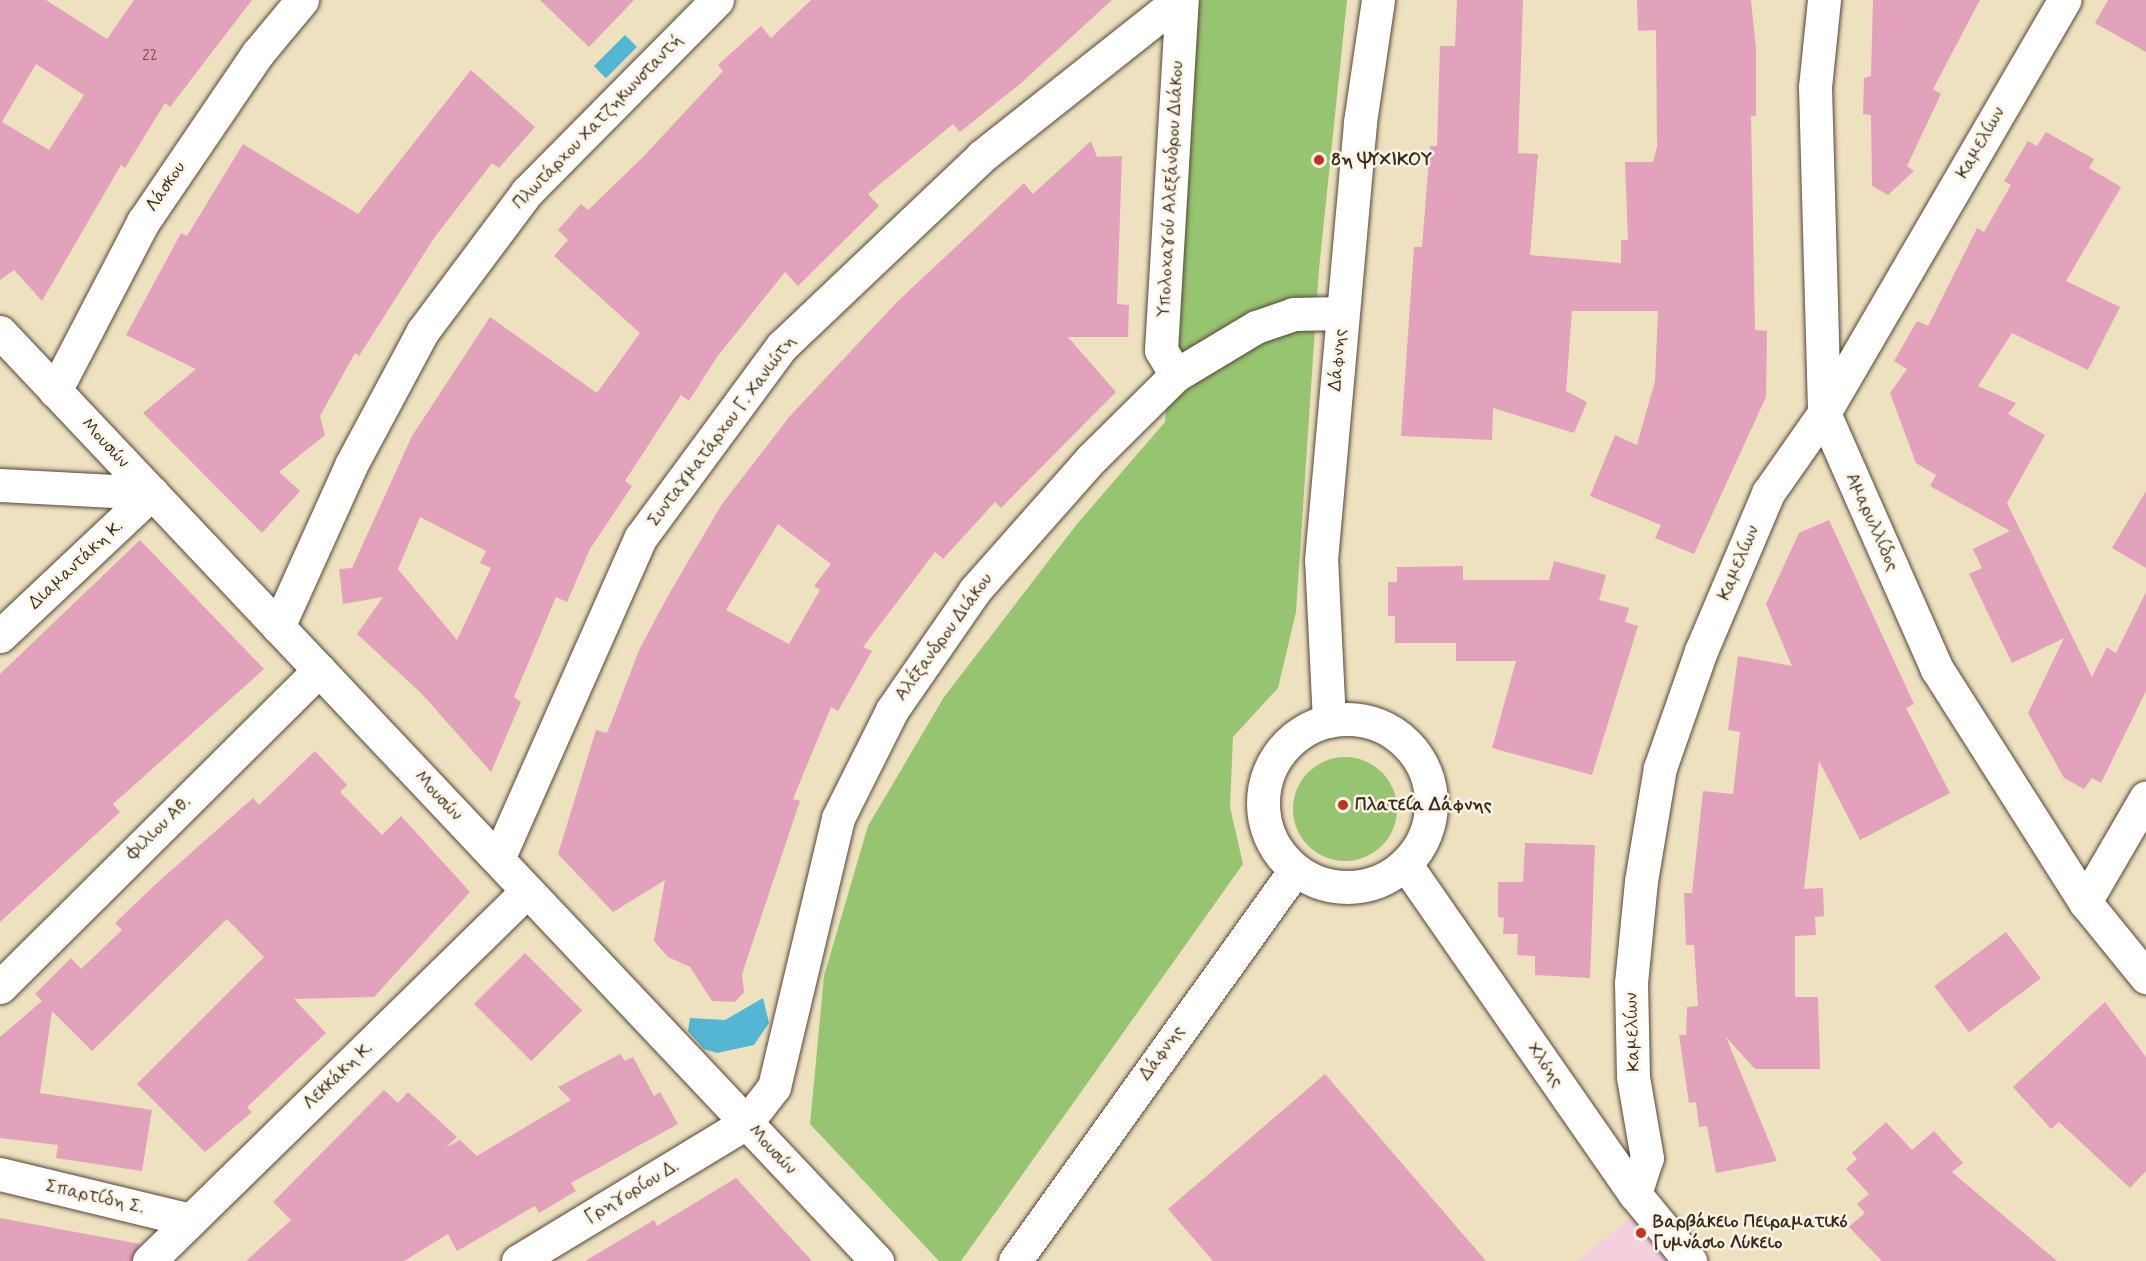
<!DOCTYPE html>
<meta charset="utf-8">
<style>
body{margin:0}
#map{position:relative;width:2146px;height:1261px;overflow:hidden;background:#eee1c0;font-family:Mynerve,sans-serif}
div>[style]{position:absolute}
[style*='--x']{left:calc(var(--x)*1px);top:calc(var(--y)*1px);width:calc(var(--w)*1px);rotate:calc(var(--a)*1deg)}
.built>*{inset:0;background:#f4cfdd}
.green>*{inset:0;background:#97c471}
.round{border-radius:50%}
.water>*{inset:0;background:#53b6d2;transform-origin:0 0}
.building>*{inset:0;background:#e2a2bb;transform-origin:0 0}
.roads{filter:drop-shadow(0 0 2px #564536) drop-shadow(0 0 2px #564536)}
.street>*{height:33px;margin:-16.5px;padding:0 16.5px;transform-origin:16.5px;border-radius:16.5px;background:#fff}
.secondary>*{height:33px;margin:-16.5px;padding:0 16.5px;transform-origin:16.5px;border-radius:16.5px;background:#fff}
.secondary>.ring{margin:-16.5px;padding:0;box-sizing:content-box;background:none;border:33px solid #fff;border-radius:50%}
.dots>*{width:16px;height:16px;translate:-50% -50%;box-sizing:border-box;border:3px solid #fcf5e5;border-radius:50%}
span{translate:-50% -50%;white-space:nowrap;text-align:center;line-height:1.15;-webkit-text-stroke:5px #fcf5e5;paint-order:stroke}
.number-label{font-size:15px;color:#654845}
.number-label span{-webkit-text-stroke-width:0}
.street-label{font-size:18px;color:#3b2a1e}
.poi-label{font-size:18px;color:#3b2a1e;font-weight:700}
.left{translate:0 -50%;text-align:left}
</style>
<div id="map">
<div class="built">
<div style="clip-path:polygon(1647px 1205px,1692px 1261px,1577px 1261px)"></div>
</div>
<div class="green">
<div style="clip-path:polygon(1199px 0,1347px 0,1319px 269px,1296px 612px,1278px 688px,1233px 737px,1230px 807px,1243px 864px,961px 1261px,939px 1261px,810px 1124px,824px 976px,868px 826px,944px 697px,1077px 524px,1165px 422px)"></div>
<div class="round" style="left:1293px;top:757px;width:104px;height:104px"></div>
</div>
<div class="water">
<div style="left:625px;top:35px;width:17px;height:44px;rotate:45deg"></div>
<div style="clip-path:polygon(763px 998px,769px 1023px,754px 1045px,717px 1053px,704px 1049px,688px 1031px,690px 1018px,725px 1020px)"></div>
</div>
<div class="building">
<div style="clip-path:polygon(evenodd,0 0,46px 0,107px 39px,134px 0,252px 0,170px 107px,165px 103px,125px 168px,121px 165px,42px 301px,14px 270px,0 280px,0 0,36px 64px,84px 95px,49px 150px,2px 122px,36px 64px)"></div>
<div style="clip-path:polygon(540px 0,634px 0,589px 47px)"></div>
<div style="clip-path:polygon(evenodd,811px 0,1112px 0,1020px 84px,960px 132px,953px 124px,868px 194px,879px 206px,798px 286px,785px 272px,717px 357px,689px 401px,681px 395px,625px 481px,632px 486px,590px 549px,567px 602px,556px 597px,514px 697px,521px 702px,491px 772px,422px 694px,357px 634px,383px 597px,343px 604px,339px 569px,352px 568px,412px 436px,490px 317px,597px 393px,640px 333px,554px 256px,568px 240px,558px 230px,581px 204px,588px 210px,642px 158px,723px 71px,718px 65px,761px 26px,771px 38px,811px 0,420px 517px,486px 551px,480px 563px,491px 568px,457px 640px,398px 569px,420px 517px)"></div>
<div style="clip-path:polygon(1457px 0,1523px 0,1518px 153px,1538px 154px,1530px 255px,1621px 263px,1621px 240px,1628px 240px,1625px 162px,1653px 162px,1657px 147px,1656px 30px,1638px 31px,1637px 0,1751px 0,1756px 49px,1756px 116px,1751px 116px,1755px 330px,1767px 331px,1766px 397px,1694px 554px,1655px 538px,1661px 525px,1590px 496px,1615px 435px,1637px 445px,1655px 381px,1658px 311px,1572px 311px,1566px 391px,1587px 402px,1574px 433px,1493px 408px,1492px 440px,1401px 436px,1414px 247px,1422px 247px,1430px 146px,1437px 146px,1440px 46px,1455px 46px)"></div>
<div style="clip-path:polygon(1873px 0,1980px 0,1933px 89px,1941px 94px,1907px 166px,1914px 171px,1888px 195px,1872px 186px,1871px 115px,1863px 114px,1864px 78px,1871px 76px)"></div>
<div style="clip-path:polygon(2108px 0,2146px 0,2146px 52px,2095px 23px)"></div>
<div style="clip-path:polygon(471px 70px,535px 127px,499px 168px,492px 163px,434px 238px,359px 356px,355px 353px,320px 416px,325px 435px,279px 472px,300px 491px,262px 533px,143px 413px,196px 369px,126px 335px,181px 233px,187px 236px,243px 144px,358px 214px)"></div>
<div style="clip-path:polygon(2046px 132px,2094px 159px,2089px 168px,2121px 187px,2066px 281px,2120px 307px,2088px 370px,2012px 333px,1978px 386px,2016px 403px,2008px 414px,2045px 435px,2007px 503px,2092px 677px,2107px 647px,2116px 653px,2146px 592px,2146px 691px,2101px 783px,2092px 778px,2084px 789px,2064px 778px,2028px 713px,2064px 638px,2012px 663px,1969px 574px,1982px 568px,1973px 549px,2010px 531px,1930px 486px,1936px 475px,1916px 463px,1890px 393px,1907px 369px,1894px 361px,1917px 321px,1928px 326px,1977px 228px,1984px 232px,2011px 185px,2004px 181px,2028px 141px,2037px 146px)"></div>
<div style="clip-path:polygon(evenodd,1091px 141px,1097px 157px,1122px 156px,1117px 304px,1129px 305px,1128px 337px,1068px 337px,1116px 392px,1001px 508px,995px 502px,943px 559px,935px 552px,863px 647px,872px 651px,838px 711px,831px 707px,793px 799px,800px 801px,742px 974px,744px 992px,735px 1002px,712px 1001px,690px 967px,668px 957px,654px 941px,665px 880px,613px 912px,558px 854px,596px 730px,607px 733px,640px 648px,669px 594px,722px 504px,790px 416px,897px 302px,1024px 183px,1033px 194px,1091px 141px,778px 524px,831px 564px,814px 586px,820px 590px,789px 644px,726px 610px,778px 524px)"></div>
<div style="clip-path:polygon(2146px 491px,2146px 568px,2112px 548px)"></div>
<div style="clip-path:polygon(1829px 520px,1914px 704px,1906px 708px,1950px 793px,1860px 840px,1819px 761px,1804px 889px,1823px 888px,1824px 916px,1815px 917px,1816px 935px,1795px 936px,1795px 997px,1818px 997px,1820px 1069px,1755px 1069px,1726px 1037px,1777px 1161px,1716px 1173px,1707px 1126px,1699px 1127px,1696px 1102px,1689px 1103px,1679px 1035px,1686px 1035px,1687px 1007px,1698px 1006px,1694px 945px,1686px 945px,1684px 893px,1692px 893px,1703px 791px,1733px 794px,1740px 732px,1728px 730px,1738px 656px,1792px 666px,1766px 604px,1799px 533px)"></div>
<div style="clip-path:polygon(140px 540px,264px 669px,113px 804px,120px 812px,0 922px,0 674px)"></div>
<div style="clip-path:polygon(1554px 561px,1606px 575px,1599px 600px,1629px 608px,1625px 622px,1638px 626px,1592px 775px,1492px 748px,1516px 661px,1456px 661px,1456px 643px,1395px 643px,1395px 616px,1388px 616px,1388px 582px,1397px 582px,1397px 567px,1463px 566px,1463px 580px,1549px 580px)"></div>
<div style="clip-path:polygon(315px 751px,347px 785px,340px 792px,382px 835px,401px 816px,470px 892px,374px 997px,294px 999px,326px 1033px,247px 1107px,252px 1112px,205px 1152px,137px 1084px,264px 957px,227px 919px,92px 1051px,52px 1011px,40px 1093px,152px 1110px,142px 1171px,56px 1158px,58px 1145px,0 1138px,0 1037px,42px 1001px,35px 994px,71px 958px,81px 969px,122px 930px,115px 923px,157px 883px,253px 798px,259px 805px)"></div>
<div style="clip-path:polygon(1525px 843px,1595px 845px,1590px 978px,1535px 975px,1535px 956px,1517px 955px,1518px 934px,1503px 934px,1504px 918px,1498px 917px,1498px 882px,1523px 882px)"></div>
<div style="left:2006px;top:932px;width:58px;height:90px;rotate:53deg"></div>
<div style="left:525px;top:953px;width:81px;height:72px;rotate:45deg"></div>
<div style="clip-path:polygon(2105px 1002px,2146px 1057px,2146px 1171px,2130px 1188px,2059px 1122px,2051px 1129px,2013px 1087px)"></div>
<div style="clip-path:polygon(620px 1054px,625px 1061px,633px 1057px,654px 1096px,660px 1092px,678px 1124px,571px 1183px,576px 1191px,539px 1213px,535px 1206px,457px 1251px,448px 1234px,404px 1261px,246px 1261px,291px 1220px,273px 1202px,384px 1090px,398px 1103px,408px 1092px,457px 1137px,445px 1148px,460px 1140px,477px 1156px,571px 1100px,558px 1087px)"></div>
<div style="clip-path:polygon(1325px 1074px,1486px 1261px,1213px 1261px,1168px 1209px)"></div>
<div style="clip-path:polygon(1886px 1122px,1912px 1150px,1934px 1131px,1963px 1163px,1952px 1172px,2057px 1261px,1882px 1261px,1849px 1227px,1865px 1213px,1857px 1204px,1869px 1194px,1846px 1169px,1857px 1159px,1852px 1153px)"></div>
<div style="clip-path:polygon(736px 1178px,812px 1261px,585px 1261px,654px 1220px,657px 1226px)"></div>
<div style="clip-path:polygon(0 1218px,140px 1244px,131px 1261px,0 1261px)"></div>
</div>
<div class="roads">
<div class="street">
<div style="--x:1824;--y:0;--w:87;--a:95.9"></div>
<div style="--x:1815;--y:87;--w:326;--a:88.4"></div>
<div style="--x:1824;--y:413;--w:280;--a:66.2"></div>
<div style="--x:1937;--y:669;--w:276;--a:57.6"></div>
<div style="--x:2085;--y:902;--w:97;--a:50.9"></div>
<div style="--x:0;--y:332;--w:1278;--a:46.65"></div>
<div style="--x:1176;--y:375;--w:29;--a:-121"></div>
<div style="--x:1161;--y:350;--w:351;--a:-86.6"></div>
<div style="--x:55;--y:391;--w:191;--a:-62.5"></div>
<div style="--x:143;--y:222;--w:204;--a:-55.8"></div>
<div style="--x:258;--y:53;--w:69;--a:-50.3"></div>
<div style="--x:0;--y:485;--w:152;--a:3"></div>
<div style="--x:278;--y:627;--w:178;--a:-65.7"></div>
<div style="--x:351;--y:465;--w:152;--a:-61.8"></div>
<div style="--x:423;--y:331;--w:174;--a:-53.2"></div>
<div style="--x:527;--y:192;--w:270;--a:-45.3"></div>
<div style="--x:0;--y:636;--w:209;--a:-43.3"></div>
<div style="--x:498;--y:859;--w:352;--a:-66.1"></div>
<div style="--x:641;--y:537;--w:237;--a:-53.6"></div>
<div style="--x:782;--y:346;--w:276;--a:-43.5"></div>
<div style="--x:982;--y:156;--w:251;--a:-38.4"></div>
<div style="--x:2085;--y:902;--w:121;--a:-59.8"></div>
<div style="--x:0;--y:987;--w:450;--a:-44.8"></div>
<div style="--x:0;--y:1174;--w:195;--a:13.6"></div>
<div style="--x:1635;--y:1194;--w:38;--a:-72"></div>
<div style="--x:1647;--y:1158;--w:82;--a:-99.8"></div>
<div style="--x:1633;--y:1077;--w:94;--a:-91.2"></div>
<div style="--x:1631;--y:983;--w:102;--a:-84.4"></div>
<div style="--x:1641;--y:881;--w:115;--a:-80.5"></div>
<div style="--x:1660;--y:768;--w:124;--a:-70.7"></div>
<div style="--x:1701;--y:651;--w:172;--a:-67"></div>
<div style="--x:1768;--y:493;--w:98;--a:-55"></div>
<div style="--x:1824;--y:413;--w:478;--a:-59.8"></div>
<div style="--x:149;--y:1261;--w:529;--a:-44.39"></div>
<div style="--x:518;--y:1261;--w:267;--a:-31.2"></div>
<div style="--x:746;--y:1123;--w:46;--a:-52.1"></div>
<div style="--x:774;--y:1087;--w:277;--a:-76.6"></div>
<div style="--x:838;--y:818;--w:121;--a:-63.4"></div>
<div style="--x:892;--y:710;--w:146;--a:-55.3"></div>
<div style="--x:975;--y:590;--w:175;--a:-48.5"></div>
<div style="--x:1091;--y:459;--w:120;--a:-44.7"></div>
<div style="--x:1176;--y:375;--w:93;--a:-31"></div>
<div style="--x:1256;--y:327;--w:39;--a:-19"></div>
<div style="--x:1293;--y:314;--w:49;--a:-1.2"></div>
</div>
<div class="secondary">
<div class="ring" style="left:1263px;top:719px;width:135px;height:135px"></div>
<div style="--x:1329;--y:721;--w:161;--a:-92.8"></div>
<div style="--x:1321;--y:560;--w:440;--a:-84.9"></div>
<div style="--x:1360;--y:122;--w:123;--a:-81.6"></div>
<div style="--x:1406;--y:865;--w:401;--a:55.2"></div>
<div style="--x:1635;--y:1194;--w:87;--a:50.6"></div>
<div style="--x:1015;--y:1261;--w:481;--a:-54.4"></div>
</div>
</div>
<div class="dots">
<div style="left:1319px;top:160px;background:#c8321e"></div>
<div style="left:1343px;top:805px;background:#c8321e"></div>
<div style="left:1641px;top:1233px;background:#c8321e"></div>
</div>
<div class="number-label">
<span style="left:150px;top:57px">22</span>
</div>
<div class="street-label">
<span style="left:598px;top:122px;rotate:-46deg">Πλωτάρχου Χατζηκωνσταντή</span>
<span style="left:1981px;top:143px;rotate:-60deg">Καμελίων</span>
<span style="left:166px;top:187px;rotate:-56deg">Λάσκου</span>
<span style="left:1171px;top:189px;rotate:-87deg">Υπολοχαγού Αλεξάνδρου Διάκου</span>
<span style="left:1338px;top:360px;rotate:-85deg">Δάφνης</span>
<span style="left:722px;top:431px;rotate:-53deg">Συνταγματάρχου Γ. Χανιώτη</span>
<span style="left:105px;top:443px;rotate:47deg">Μουσών</span>
<span style="left:1872px;top:522px;rotate:66deg">Αμαρυλλίδος</span>
<span style="left:1739px;top:563px;rotate:-67deg">Καμελίων</span>
<span style="left:76px;top:565px;rotate:-43deg">Διαμαντάκη Κ.</span>
<span style="left:944px;top:637px;rotate:-54deg">Αλέξανδρου Διάκου</span>
<span style="left:438px;top:796px;rotate:47deg">Μουσών</span>
<span style="left:159px;top:828px;rotate:-45deg">Φιλιου Αθ.</span>
<span style="left:1633px;top:1032px;rotate:-92deg">Καμελίων</span>
<span style="left:1162px;top:1053px;rotate:-54deg">Δάφνης</span>
<span style="left:1545px;top:1065px;rotate:55deg">Χλόης</span>
<span style="left:338px;top:1076px;rotate:-44deg">Λεκκάκη Κ.</span>
<span style="left:772px;top:1150px;rotate:47deg">Μουσών</span>
<span style="left:632px;top:1192px;rotate:-31deg">Γρηγορίου Δ.</span>
<span style="left:95px;top:1197px;rotate:13deg">Σπαρτίδη Σ.</span>
</div>
<div class="poi-label">
<span class="left" style="left:1331px;top:160px">8η ΨΥΧΙΚΟΥ</span>
<span class="left" style="left:1355px;top:805px">Πλατεία Δάφνης</span>
<span class="left" style="left:1653px;top:1233px">Βαρβάκειο Πειραματικό<br>Γυμνάσιο Λύκειο</span>
</div>
</div>
